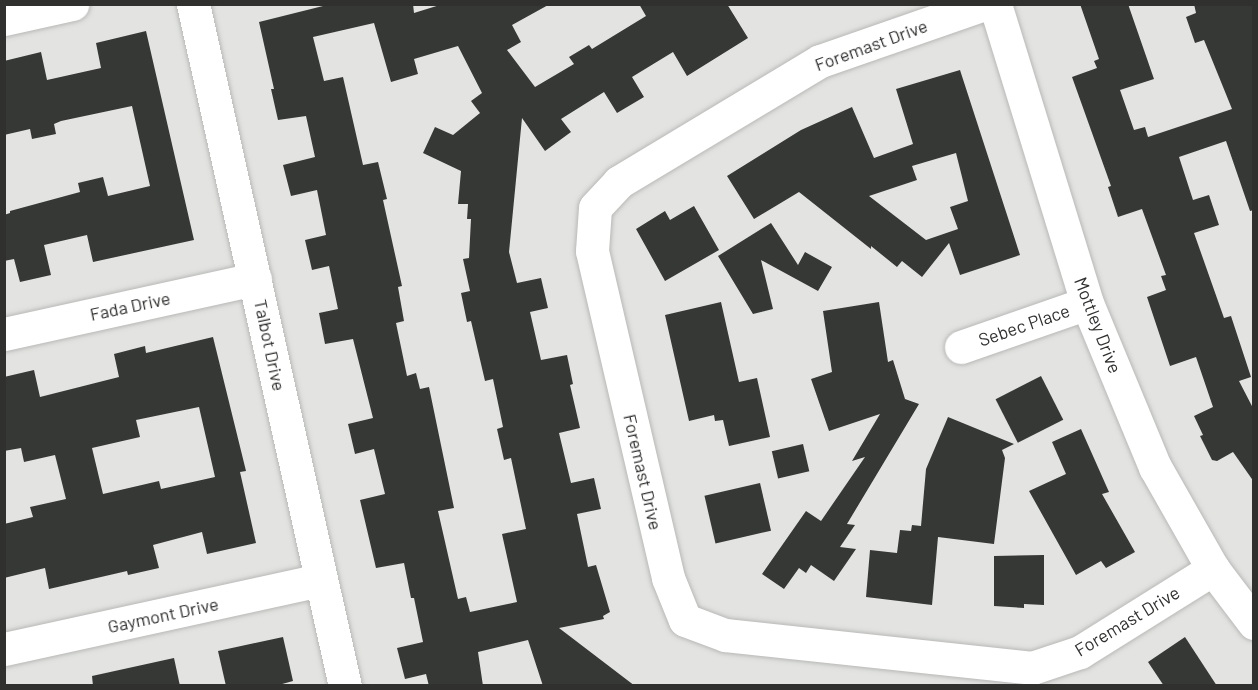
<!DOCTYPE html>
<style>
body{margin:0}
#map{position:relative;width:1258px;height:690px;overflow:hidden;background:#e3e4e2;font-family:Barlow,sans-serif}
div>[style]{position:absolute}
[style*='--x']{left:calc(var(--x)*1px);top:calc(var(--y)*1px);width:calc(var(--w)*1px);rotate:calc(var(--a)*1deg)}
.building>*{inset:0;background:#363836;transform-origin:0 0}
.roads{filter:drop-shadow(0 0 2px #b8b9b6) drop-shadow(0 0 2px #b8b9b6)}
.minor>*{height:33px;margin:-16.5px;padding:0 16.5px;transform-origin:16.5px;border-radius:16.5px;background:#fff}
span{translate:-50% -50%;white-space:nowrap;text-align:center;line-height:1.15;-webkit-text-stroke:6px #fff;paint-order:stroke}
.street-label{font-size:18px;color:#30302f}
.frame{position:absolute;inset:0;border:6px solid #30302f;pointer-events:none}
</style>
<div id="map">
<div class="building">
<div style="clip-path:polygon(evenodd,331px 4px,413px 4px,414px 13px,443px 4px,550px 4px,512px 25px,521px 42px,507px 50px,535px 87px,574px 64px,569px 57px,589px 45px,592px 49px,646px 16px,639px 4px,727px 4px,748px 38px,687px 76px,673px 52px,632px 77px,644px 97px,617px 113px,604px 92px,561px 119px,571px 132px,545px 151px,522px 118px,509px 252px,517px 283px,541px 278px,548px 308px,530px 312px,541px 360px,567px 355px,573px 384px,570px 385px,580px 428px,559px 433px,571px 483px,594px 478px,601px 509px,577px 514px,588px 567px,596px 565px,610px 612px,603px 616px,604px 619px,559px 628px,635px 686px,543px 686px,528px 640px,478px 652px,483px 686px,429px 686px,426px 674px,405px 679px,397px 648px,423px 642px,414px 598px,411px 598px,404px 563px,376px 568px,360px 500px,385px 494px,374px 449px,355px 454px,348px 424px,373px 418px,353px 339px,325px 344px,319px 313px,338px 309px,329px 266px,312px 270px,305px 240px,326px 235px,317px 190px,291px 196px,283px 165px,315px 157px,306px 116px,278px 120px,271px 89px,274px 89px,259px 22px,331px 4px,374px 23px,391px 82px,418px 74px,414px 59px,458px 46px,482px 93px,471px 101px,480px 113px,453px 135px,435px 127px,423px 153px,461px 171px,458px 204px,468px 204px,467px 219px,471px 219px,469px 258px,463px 259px,470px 291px,461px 293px,467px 322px,471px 321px,485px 381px,493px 379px,503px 427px,497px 429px,504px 460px,511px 458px,526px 529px,502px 534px,517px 602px,470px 612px,466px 597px,458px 599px,438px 511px,454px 508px,429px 387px,420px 389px,416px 373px,407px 376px,396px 323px,404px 321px,398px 287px,402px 286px,383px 200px,387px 199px,378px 162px,363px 165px,343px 77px,324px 81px,313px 37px,374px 23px)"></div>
<div style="clip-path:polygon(1080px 4px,1128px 4px,1154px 79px,1120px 90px,1134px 130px,1145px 127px,1148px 137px,1232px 109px,1204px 40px,1195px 43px,1186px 17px,1196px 13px,1194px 4px,1254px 4px,1254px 210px,1250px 211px,1226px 141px,1179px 157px,1193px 200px,1209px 195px,1219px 225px,1194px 233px,1224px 318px,1231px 316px,1251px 377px,1239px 381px,1254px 410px,1254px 482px,1233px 452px,1217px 461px,1212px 460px,1200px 436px,1203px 435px,1194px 416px,1213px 407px,1196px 357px,1170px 366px,1147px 297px,1166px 290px,1161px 276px,1166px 275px,1142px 209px,1118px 217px,1108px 187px,1111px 186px,1072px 77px,1097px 68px,1094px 61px,1099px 59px)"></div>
<div style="clip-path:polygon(146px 31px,194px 240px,93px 262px,87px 235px,44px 245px,51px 275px,20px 282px,14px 259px,4px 261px,4px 215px,10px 213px,10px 211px,80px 192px,78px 183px,103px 177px,108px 196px,150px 186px,132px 106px,61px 121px,54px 124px,56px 134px,32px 139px,30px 129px,4px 135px,4px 61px,41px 52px,47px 80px,101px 68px,96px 43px)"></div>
<div style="clip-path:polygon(evenodd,960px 70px,1020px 255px,960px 275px,949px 243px,922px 277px,902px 261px,897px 267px,871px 246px,871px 249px,799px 192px,754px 219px,727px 176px,801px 130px,852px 107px,874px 158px,913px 144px,896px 89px,960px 70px,956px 153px,968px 201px,950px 207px,958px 229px,926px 240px,869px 196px,917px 180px,912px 166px,956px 153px)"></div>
<div style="clip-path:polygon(694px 206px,719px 250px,665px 281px,636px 229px,665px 211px,670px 220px)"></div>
<div style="clip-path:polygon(771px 223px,798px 265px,805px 252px,832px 267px,818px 291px,761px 260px,773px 309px,753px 314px,718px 256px)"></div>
<div style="clip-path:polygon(721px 302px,739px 382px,757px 378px,770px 437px,729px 446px,723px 420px,715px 421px,714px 415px,689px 421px,665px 315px)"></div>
<div style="clip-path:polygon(879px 302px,888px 362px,893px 360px,905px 399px,919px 404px,847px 524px,855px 525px,840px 547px,856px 549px,834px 581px,811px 565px,806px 573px,799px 568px,784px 589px,762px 574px,806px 511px,821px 521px,865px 457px,852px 461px,880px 414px,829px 431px,811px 379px,832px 372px,823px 311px)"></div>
<div style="clip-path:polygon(evenodd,213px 337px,246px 471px,240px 472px,256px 543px,207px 554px,202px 532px,153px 545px,159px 568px,128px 575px,127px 571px,49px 589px,45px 568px,4px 578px,4px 524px,33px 517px,30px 507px,66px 499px,55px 455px,24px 462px,21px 448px,4px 451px,4px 377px,34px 370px,40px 397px,119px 377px,114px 354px,145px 346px,146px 353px,213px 337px,199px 407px,215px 477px,161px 489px,159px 481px,103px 494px,92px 448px,140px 437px,136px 420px,199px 407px)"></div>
<div style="left:1041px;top:376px;width:49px;height:51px;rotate:63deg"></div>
<div style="clip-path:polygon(948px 417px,1014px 444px,1002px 450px,1005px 458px,994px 544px,938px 537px,932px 605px,866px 597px,870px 550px,897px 553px,900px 530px,911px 531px,912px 525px,921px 526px,926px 469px)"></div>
<div style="clip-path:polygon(1081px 429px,1109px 492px,1102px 494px,1135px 552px,1106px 568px,1101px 561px,1076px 575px,1029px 491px,1066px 474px,1052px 442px)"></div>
<div style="left:803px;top:444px;width:28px;height:32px;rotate:77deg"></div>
<div style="left:760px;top:483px;width:49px;height:57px;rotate:77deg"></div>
<div style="clip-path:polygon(1044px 555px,1044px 605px,1024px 604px,1024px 608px,994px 606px,994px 556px)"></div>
<div style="clip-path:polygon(283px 637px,293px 681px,275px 686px,226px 686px,218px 651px)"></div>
<div style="clip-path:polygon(1185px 637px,1217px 686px,1164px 686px,1148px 662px)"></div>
<div style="clip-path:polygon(174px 658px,180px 686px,93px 686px,92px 676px)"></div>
</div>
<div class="roads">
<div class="minor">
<div style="--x:193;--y:4;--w:699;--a:77.44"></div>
<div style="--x:984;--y:4;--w:174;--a:160.8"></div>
<div style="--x:820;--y:61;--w:235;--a:149"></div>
<div style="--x:619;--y:182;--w:35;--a:133"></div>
<div style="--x:595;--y:208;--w:43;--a:94"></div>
<div style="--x:592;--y:251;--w:336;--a:76.9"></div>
<div style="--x:668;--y:578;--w:45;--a:68"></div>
<div style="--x:685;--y:620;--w:43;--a:20.6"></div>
<div style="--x:725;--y:635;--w:309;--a:6.1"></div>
<div style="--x:1032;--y:668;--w:51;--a:-18.4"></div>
<div style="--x:1080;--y:652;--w:157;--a:-32"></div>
<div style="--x:995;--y:4;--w:313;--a:72.9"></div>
<div style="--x:1087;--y:303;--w:178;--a:67.5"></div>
<div style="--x:1155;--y:467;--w:117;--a:60.4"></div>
<div style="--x:1213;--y:569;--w:68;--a:52.8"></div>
<div style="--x:4;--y:19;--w:70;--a:-12.4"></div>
<div style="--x:4;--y:334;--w:257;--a:-12.4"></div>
<div style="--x:961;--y:347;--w:133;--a:-19.2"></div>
<div style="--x:4;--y:649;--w:324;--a:-12.3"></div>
</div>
</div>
<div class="street-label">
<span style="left:871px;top:45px;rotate:-20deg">Foremast Drive</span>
<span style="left:130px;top:306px;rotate:-12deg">Fada Drive</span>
<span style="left:1024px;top:325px;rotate:-19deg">Sebec Place</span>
<span style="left:1098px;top:325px;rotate:69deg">Mottley Drive</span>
<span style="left:270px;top:345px;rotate:78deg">Talbot Drive</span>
<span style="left:643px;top:472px;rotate:77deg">Foremast Drive</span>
<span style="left:163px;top:615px;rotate:-12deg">Gaymont Drive</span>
<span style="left:1127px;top:621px;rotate:-31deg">Foremast Drive</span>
</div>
<div class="frame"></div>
</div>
